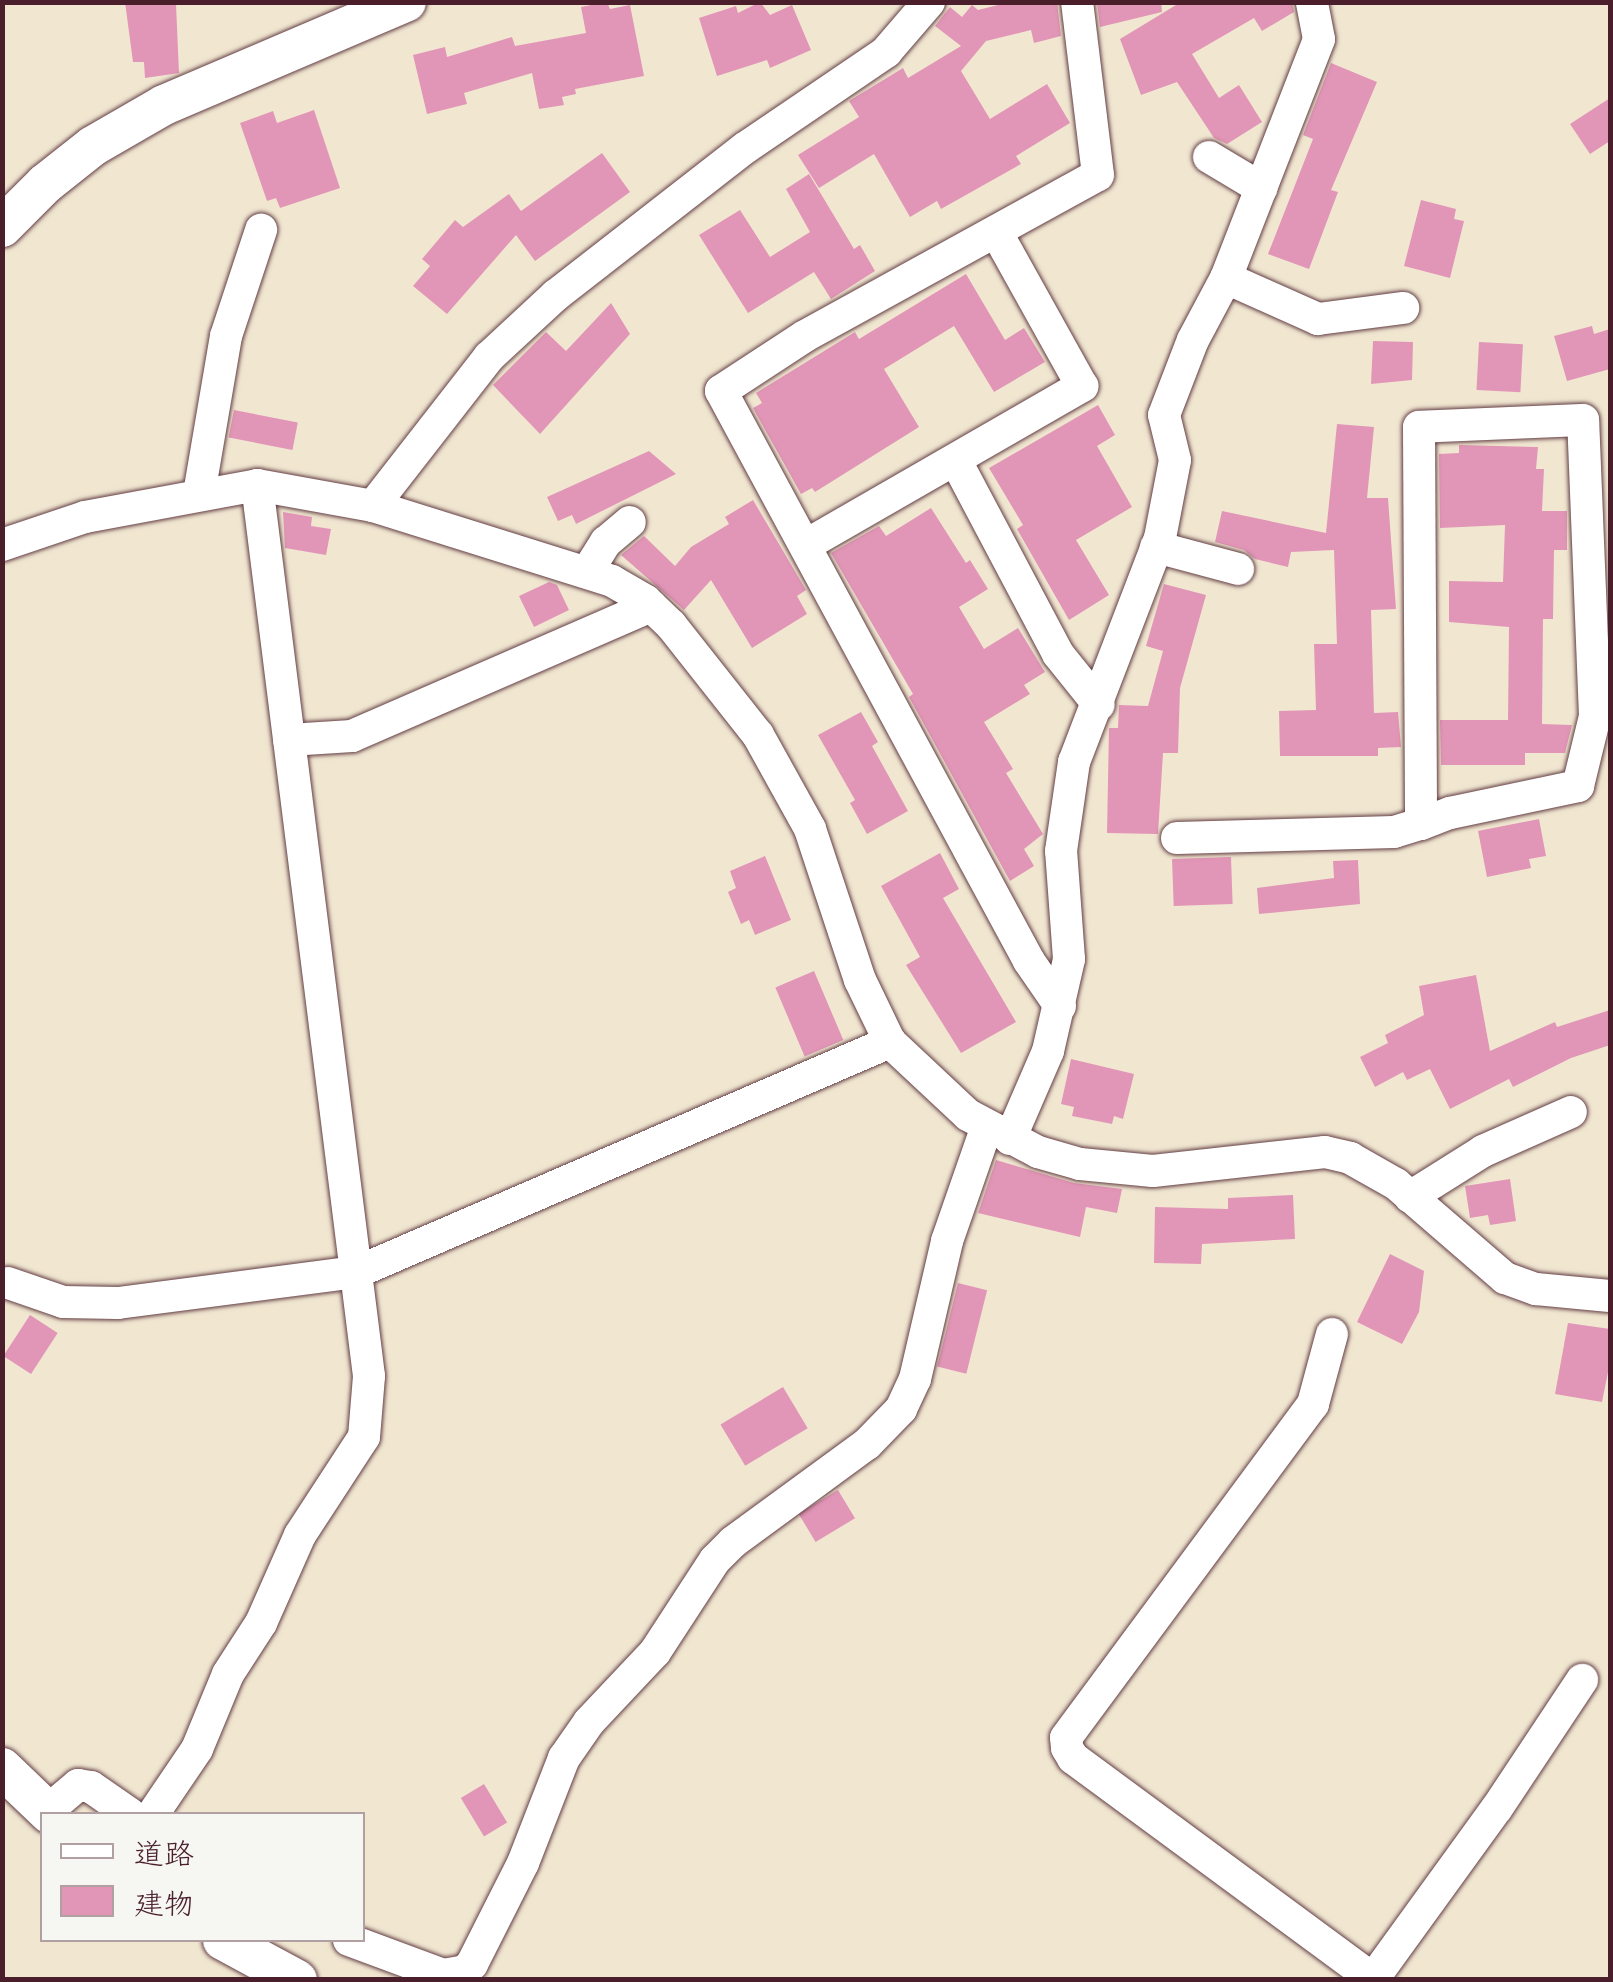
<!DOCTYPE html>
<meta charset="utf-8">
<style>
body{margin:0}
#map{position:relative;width:1613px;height:1982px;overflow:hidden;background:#f1e7d1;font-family:"Patrick Hand","Klee One",sans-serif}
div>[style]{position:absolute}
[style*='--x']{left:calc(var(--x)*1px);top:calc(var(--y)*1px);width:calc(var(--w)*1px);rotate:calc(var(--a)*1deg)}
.building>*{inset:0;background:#e296b7;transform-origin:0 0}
.roads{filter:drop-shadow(0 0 2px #633d44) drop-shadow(0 0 2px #633d44)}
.minor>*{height:32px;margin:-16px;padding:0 16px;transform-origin:16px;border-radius:16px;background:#fff}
.tertiary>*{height:40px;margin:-20px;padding:0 20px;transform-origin:20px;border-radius:20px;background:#fff}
span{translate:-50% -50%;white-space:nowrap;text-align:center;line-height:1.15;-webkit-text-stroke:10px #f6f6f2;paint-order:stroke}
.frame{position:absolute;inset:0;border:5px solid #4a1f2b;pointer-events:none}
.legend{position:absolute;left:40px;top:1812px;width:325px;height:130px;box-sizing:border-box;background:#f6f6f2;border:2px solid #b1a0a2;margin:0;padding:12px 18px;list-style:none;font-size:30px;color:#4a1f2b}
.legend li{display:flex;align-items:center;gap:20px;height:50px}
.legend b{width:50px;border:2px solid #b1a0a2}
</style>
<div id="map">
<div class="building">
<div style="clip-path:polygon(125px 2px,176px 4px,179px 73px,145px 78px,144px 62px,133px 62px)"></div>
<div style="clip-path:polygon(607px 2px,610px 9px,630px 5px,644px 76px,575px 89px,576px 94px,562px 97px,564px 105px,539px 109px,532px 73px,464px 93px,467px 104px,427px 114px,413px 55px,445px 47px,447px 57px,512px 37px,515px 46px,586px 33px,581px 7px)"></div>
<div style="clip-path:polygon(760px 2px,770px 15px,792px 5px,811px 50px,770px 68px,767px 60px,717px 76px,699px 18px,736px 6px,738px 13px)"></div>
<div style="clip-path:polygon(1010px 2px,1057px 2px,1061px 36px,1034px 43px,1031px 30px,986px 41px,961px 71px,990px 119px,1047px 84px,1070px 123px,1016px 156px,1021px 164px,941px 209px,937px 201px,910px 217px,874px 154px,819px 188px,798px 155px,859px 117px,849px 101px,903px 68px,908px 78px,961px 46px,935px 26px,950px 7px,962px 17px,972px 5px,978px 10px)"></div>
<div style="clip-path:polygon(1097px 2px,1161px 2px,1162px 12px,1100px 27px)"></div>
<div style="clip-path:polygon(1181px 2px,1292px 2px,1294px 12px,1262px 31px,1254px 18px,1192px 54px,1219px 98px,1239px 85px,1262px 122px,1227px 144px,1214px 138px,1177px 82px,1141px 95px,1120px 39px)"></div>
<div style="clip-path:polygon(1331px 63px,1377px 82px,1331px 190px,1338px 192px,1309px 269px,1268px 254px,1313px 139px,1303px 135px)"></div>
<div style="clip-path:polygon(1610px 98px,1610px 141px,1590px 154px,1570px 124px)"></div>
<div style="clip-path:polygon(314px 110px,340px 188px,280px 208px,276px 198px,267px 201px,240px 123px,273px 111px,277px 123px)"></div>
<div style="clip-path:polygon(602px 153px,630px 192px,535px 261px,516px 235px,447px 314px,413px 286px,430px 266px,422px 259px,455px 220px,463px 227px,509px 194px,521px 211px)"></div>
<div style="clip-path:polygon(809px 174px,854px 249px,860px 245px,875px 271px,831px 299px,814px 272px,748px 313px,699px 235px,740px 210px,770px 257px,810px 232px,786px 189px)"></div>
<div style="clip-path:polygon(1421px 200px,1456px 209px,1454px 219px,1464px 221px,1450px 278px,1404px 266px)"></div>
<div style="clip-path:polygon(966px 274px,1005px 340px,1024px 328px,1045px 362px,994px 392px,954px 326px,884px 369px,919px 427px,815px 492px,812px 488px,801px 494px,753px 408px,762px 403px,756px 393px,855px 332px,859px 339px)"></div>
<div style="clip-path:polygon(611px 303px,630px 334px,540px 434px,493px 385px,546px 332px,566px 351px)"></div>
<div style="clip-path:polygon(1592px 326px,1594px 334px,1610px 329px,1610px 369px,1567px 381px,1554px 336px)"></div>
<div style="clip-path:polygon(1373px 341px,1413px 342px,1412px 380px,1371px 384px)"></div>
<div style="left:1479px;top:342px;width:44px;height:48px;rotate:3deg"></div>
<div style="clip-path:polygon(1098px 405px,1115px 435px,1097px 446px,1132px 507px,1076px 540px,1109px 595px,1069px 620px,1017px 529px,1023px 525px,989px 468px)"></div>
<div style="left:234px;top:410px;width:65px;height:28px;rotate:11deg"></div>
<div style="clip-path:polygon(1337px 424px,1374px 427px,1367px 498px,1388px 498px,1396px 609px,1371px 610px,1374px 713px,1398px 712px,1401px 747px,1378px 748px,1378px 756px,1280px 756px,1279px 711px,1316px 710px,1314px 644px,1337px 644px,1334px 550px,1291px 552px,1288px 567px,1255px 559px,1244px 550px,1215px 542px,1222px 511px,1326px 533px)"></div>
<div style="clip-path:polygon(1459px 445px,1538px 447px,1536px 469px,1544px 469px,1542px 511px,1567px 511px,1567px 550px,1554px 550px,1553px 619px,1543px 619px,1542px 724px,1572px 725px,1565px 753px,1525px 753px,1525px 765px,1441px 765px,1440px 720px,1508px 720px,1509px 627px,1449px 622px,1449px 581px,1503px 582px,1505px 525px,1440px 528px,1439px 454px,1459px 453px)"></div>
<div style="clip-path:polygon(649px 451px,676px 474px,576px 524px,572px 515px,558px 521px,547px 497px)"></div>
<div style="clip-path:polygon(753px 500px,806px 590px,797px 596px,807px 614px,752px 648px,711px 580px,684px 610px,621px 555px,644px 536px,675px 566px,691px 547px,729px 524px,725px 517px)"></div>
<div style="clip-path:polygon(931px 508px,966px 563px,970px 560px,988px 589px,959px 607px,984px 649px,1018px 628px,1045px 672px,1024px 685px,1030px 694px,984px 722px,1013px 769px,1006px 773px,1043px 834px,1024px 849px,1034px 866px,1010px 881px,909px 697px,913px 694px,831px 553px,879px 526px,886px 536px)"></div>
<div style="clip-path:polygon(283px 512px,312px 517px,311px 526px,331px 529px,326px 555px,285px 548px)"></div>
<div style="clip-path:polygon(549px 582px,557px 585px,569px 610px,534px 627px,519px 596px)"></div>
<div style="clip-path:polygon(1164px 584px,1206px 595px,1180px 688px,1178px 753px,1163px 753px,1158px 834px,1107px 833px,1109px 728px,1118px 728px,1119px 705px,1148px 706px,1163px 651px,1146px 646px)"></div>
<div style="clip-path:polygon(861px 712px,878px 742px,872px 746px,908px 811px,867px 834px,850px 803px,855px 800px,818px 735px)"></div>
<div style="clip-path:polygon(1539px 819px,1546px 856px,1529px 859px,1531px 868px,1487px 877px,1478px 831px)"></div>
<div style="clip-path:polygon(940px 853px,959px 889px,943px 898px,1016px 1022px,961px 1053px,906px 965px,920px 957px,881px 886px)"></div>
<div style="clip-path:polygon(765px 856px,791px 920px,755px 935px,749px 920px,741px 924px,728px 892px,736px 888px,730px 871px)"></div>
<div style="left:1231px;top:857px;width:47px;height:59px;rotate:88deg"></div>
<div style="clip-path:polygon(1358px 860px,1360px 904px,1259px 914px,1257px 888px,1334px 878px,1333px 861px)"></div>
<div style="left:814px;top:971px;width:75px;height:42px;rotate:67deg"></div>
<div style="clip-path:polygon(1476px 975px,1490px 1051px,1555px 1022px,1557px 1027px,1610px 1010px,1610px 1045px,1571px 1058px,1513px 1087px,1509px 1079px,1450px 1109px,1430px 1069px,1407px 1080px,1403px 1072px,1375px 1087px,1360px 1057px,1388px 1043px,1385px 1035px,1424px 1015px,1419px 986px)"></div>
<div style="clip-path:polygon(1071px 1059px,1134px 1074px,1123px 1119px,1114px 1116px,1112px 1124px,1072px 1116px,1074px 1107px,1061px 1104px)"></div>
<div style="clip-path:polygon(996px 1160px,1074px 1183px,1122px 1189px,1117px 1213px,1086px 1207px,1080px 1237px,978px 1213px)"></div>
<div style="clip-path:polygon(1510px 1179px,1516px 1221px,1490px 1225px,1488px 1215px,1470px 1218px,1465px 1186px)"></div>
<div style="clip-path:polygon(1293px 1195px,1295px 1239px,1202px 1244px,1201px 1264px,1154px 1263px,1155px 1207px,1228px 1209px,1228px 1198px)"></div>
<div style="clip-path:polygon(1390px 1254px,1424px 1271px,1419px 1312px,1402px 1344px,1357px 1322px)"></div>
<div style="left:958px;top:1283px;width:30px;height:86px;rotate:14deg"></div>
<div style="left:30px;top:1315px;width:33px;height:49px;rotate:33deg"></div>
<div style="clip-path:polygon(1568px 1323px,1610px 1329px,1610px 1362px,1602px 1402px,1555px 1394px)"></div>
<div style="left:783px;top:1387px;width:48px;height:73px;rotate:59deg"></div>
<div style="left:838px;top:1490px;width:33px;height:46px;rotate:59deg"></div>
<div style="left:484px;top:1784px;width:45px;height:27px;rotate:59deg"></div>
</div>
<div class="roads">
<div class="minor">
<div style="--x:1209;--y:157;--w:61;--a:30.8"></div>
<div style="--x:1226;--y:278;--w:101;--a:24"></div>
<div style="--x:1318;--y:319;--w:86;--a:-7.4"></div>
<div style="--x:956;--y:461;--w:218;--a:62.1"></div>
<div style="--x:1058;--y:654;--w:65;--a:51.2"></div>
<div style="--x:199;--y:494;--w:160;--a:-80.3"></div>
<div style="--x:226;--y:336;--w:112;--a:-71.7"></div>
<div style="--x:373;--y:506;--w:189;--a:-52.1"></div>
<div style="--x:489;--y:357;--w:91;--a:-42.8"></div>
<div style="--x:556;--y:295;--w:239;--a:-37.9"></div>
<div style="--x:745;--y:148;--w:171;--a:-34.2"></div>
<div style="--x:886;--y:52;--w:66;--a:-49.3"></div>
<div style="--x:2;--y:545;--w:88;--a:-18.6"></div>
<div style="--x:85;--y:517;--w:175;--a:-10.5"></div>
<div style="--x:257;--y:485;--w:118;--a:10.3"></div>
<div style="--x:373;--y:506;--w:250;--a:17.4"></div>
<div style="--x:612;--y:581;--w:39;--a:30"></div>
<div style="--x:646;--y:601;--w:35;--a:44"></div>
<div style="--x:671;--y:625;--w:140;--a:51.7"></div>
<div style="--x:758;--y:735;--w:107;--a:61"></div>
<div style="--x:810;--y:829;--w:159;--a:71.7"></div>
<div style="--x:860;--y:980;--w:69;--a:64.2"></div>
<div style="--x:890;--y:1042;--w:107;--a:43.1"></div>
<div style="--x:968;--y:1115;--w:79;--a:27.9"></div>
<div style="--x:1038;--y:1152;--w:44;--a:15.9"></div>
<div style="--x:1080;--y:1164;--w:73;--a:5.5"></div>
<div style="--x:1153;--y:1171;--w:173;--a:-6.3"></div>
<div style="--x:1325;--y:1152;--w:26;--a:13"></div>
<div style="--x:1350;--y:1158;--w:53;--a:29.5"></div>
<div style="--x:1396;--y:1184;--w:144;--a:40.8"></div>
<div style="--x:1505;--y:1278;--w:33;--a:20"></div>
<div style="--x:1536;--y:1289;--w:74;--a:5.4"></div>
<div style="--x:806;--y:545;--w:319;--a:-29.9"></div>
<div style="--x:1082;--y:386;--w:175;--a:-119.1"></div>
<div style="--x:1156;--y:547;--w:85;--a:15"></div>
<div style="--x:587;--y:572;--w:36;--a:-58"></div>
<div style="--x:606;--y:542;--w:31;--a:-40"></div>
<div style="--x:289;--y:740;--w:63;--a:-3.6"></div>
<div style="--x:352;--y:736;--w:326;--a:-23.5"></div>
<div style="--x:1177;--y:838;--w:217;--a:-1.6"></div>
<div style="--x:1394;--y:832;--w:28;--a:-17"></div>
<div style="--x:1421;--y:824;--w:31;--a:-21"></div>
<div style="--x:1450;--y:813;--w:131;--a:-11.9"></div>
<div style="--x:1578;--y:786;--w:72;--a:-76.3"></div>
<div style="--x:1595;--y:716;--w:296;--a:-92.3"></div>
<div style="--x:1583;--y:420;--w:164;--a:177.6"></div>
<div style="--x:1419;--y:427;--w:397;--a:89.7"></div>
<div style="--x:1060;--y:1006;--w:55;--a:-124.6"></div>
<div style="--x:1029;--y:961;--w:648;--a:-118.38"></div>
<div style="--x:721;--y:391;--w:100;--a:-33.2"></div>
<div style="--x:805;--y:336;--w:334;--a:-28.8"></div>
<div style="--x:1098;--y:175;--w:174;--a:-96.9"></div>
<div style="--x:1010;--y:1139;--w:96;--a:-66.6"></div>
<div style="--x:1048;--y:1051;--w:94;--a:-77.1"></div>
<div style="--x:1069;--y:959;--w:108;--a:-94.2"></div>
<div style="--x:1061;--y:851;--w:90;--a:-81.7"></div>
<div style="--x:1074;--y:762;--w:240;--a:-69"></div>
<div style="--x:1160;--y:538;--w:79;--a:-79.1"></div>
<div style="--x:1175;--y:460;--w:46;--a:-103.7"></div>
<div style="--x:1164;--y:415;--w:80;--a:-68.9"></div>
<div style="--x:1193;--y:340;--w:70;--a:-62"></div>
<div style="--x:1226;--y:278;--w:256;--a:-68.7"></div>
<div style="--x:1319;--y:39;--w:38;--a:-101"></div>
<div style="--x:1410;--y:1197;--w:86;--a:-32.2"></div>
<div style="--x:1483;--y:1151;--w:96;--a:-23.9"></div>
<div style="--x:8;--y:1283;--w:58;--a:19.1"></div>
<div style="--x:63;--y:1302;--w:55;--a:1"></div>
<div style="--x:118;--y:1303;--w:241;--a:-7.4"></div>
<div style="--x:357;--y:1272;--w:581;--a:-23.34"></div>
<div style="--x:1332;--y:1334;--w:73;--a:105.2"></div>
<div style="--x:1313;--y:1404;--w:415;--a:126.5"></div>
<div style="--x:1066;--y:1738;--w:10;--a:84"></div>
<div style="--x:1067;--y:1748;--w:12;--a:59"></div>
<div style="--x:1073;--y:1758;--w:374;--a:36.4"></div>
<div style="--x:46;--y:1812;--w:42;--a:-40.2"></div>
<div style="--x:78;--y:1785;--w:13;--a:9"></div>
<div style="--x:91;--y:1787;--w:47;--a:34.7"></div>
<div style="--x:153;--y:1814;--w:78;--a:-55.9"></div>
<div style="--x:197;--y:1749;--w:81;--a:-67.5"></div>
<div style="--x:228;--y:1674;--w:61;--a:-57.1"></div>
<div style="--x:261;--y:1623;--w:96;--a:-66.1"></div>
<div style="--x:300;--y:1535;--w:117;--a:-56.9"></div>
<div style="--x:364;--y:1437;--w:61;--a:-85.3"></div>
<div style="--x:369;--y:1376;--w:898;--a:-97.16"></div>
<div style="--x:349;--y:1940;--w:100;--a:20.4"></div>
<div style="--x:443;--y:1975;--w:22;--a:-10"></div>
<div style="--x:465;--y:1971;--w:10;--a:-45"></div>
<div style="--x:472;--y:1964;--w:113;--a:-63.2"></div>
<div style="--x:523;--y:1863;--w:113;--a:-68.7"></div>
<div style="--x:564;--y:1758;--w:44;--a:-55.2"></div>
<div style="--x:589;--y:1722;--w:96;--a:-46.7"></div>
<div style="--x:655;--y:1652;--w:110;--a:-56.9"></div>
<div style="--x:715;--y:1560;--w:25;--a:-45"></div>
<div style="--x:733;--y:1542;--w:166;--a:-36.2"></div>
<div style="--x:867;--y:1444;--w:49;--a:-45.8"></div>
<div style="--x:901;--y:1409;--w:33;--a:-65"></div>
<div style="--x:915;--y:1379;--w:142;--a:-76.9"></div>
<div style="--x:947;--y:1241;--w:122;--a:-70.8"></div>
<div style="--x:1373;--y:1979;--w:211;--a:-54.1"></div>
<div style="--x:1497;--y:1808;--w:154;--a:-56.4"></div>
</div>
<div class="tertiary">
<div style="--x:2;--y:227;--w:61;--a:-45"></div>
<div style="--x:45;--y:184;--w:61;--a:-38.4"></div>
<div style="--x:93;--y:146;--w:82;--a:-30"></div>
<div style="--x:164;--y:105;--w:263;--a:-23.1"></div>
<div style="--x:2;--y:1768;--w:66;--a:43.8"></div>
<div style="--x:223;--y:1940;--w:84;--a:28.4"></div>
</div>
</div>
<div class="frame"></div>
<ul class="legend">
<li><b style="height:12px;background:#fff"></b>道路</li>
<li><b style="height:28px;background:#e296b7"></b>建物</li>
</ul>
</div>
